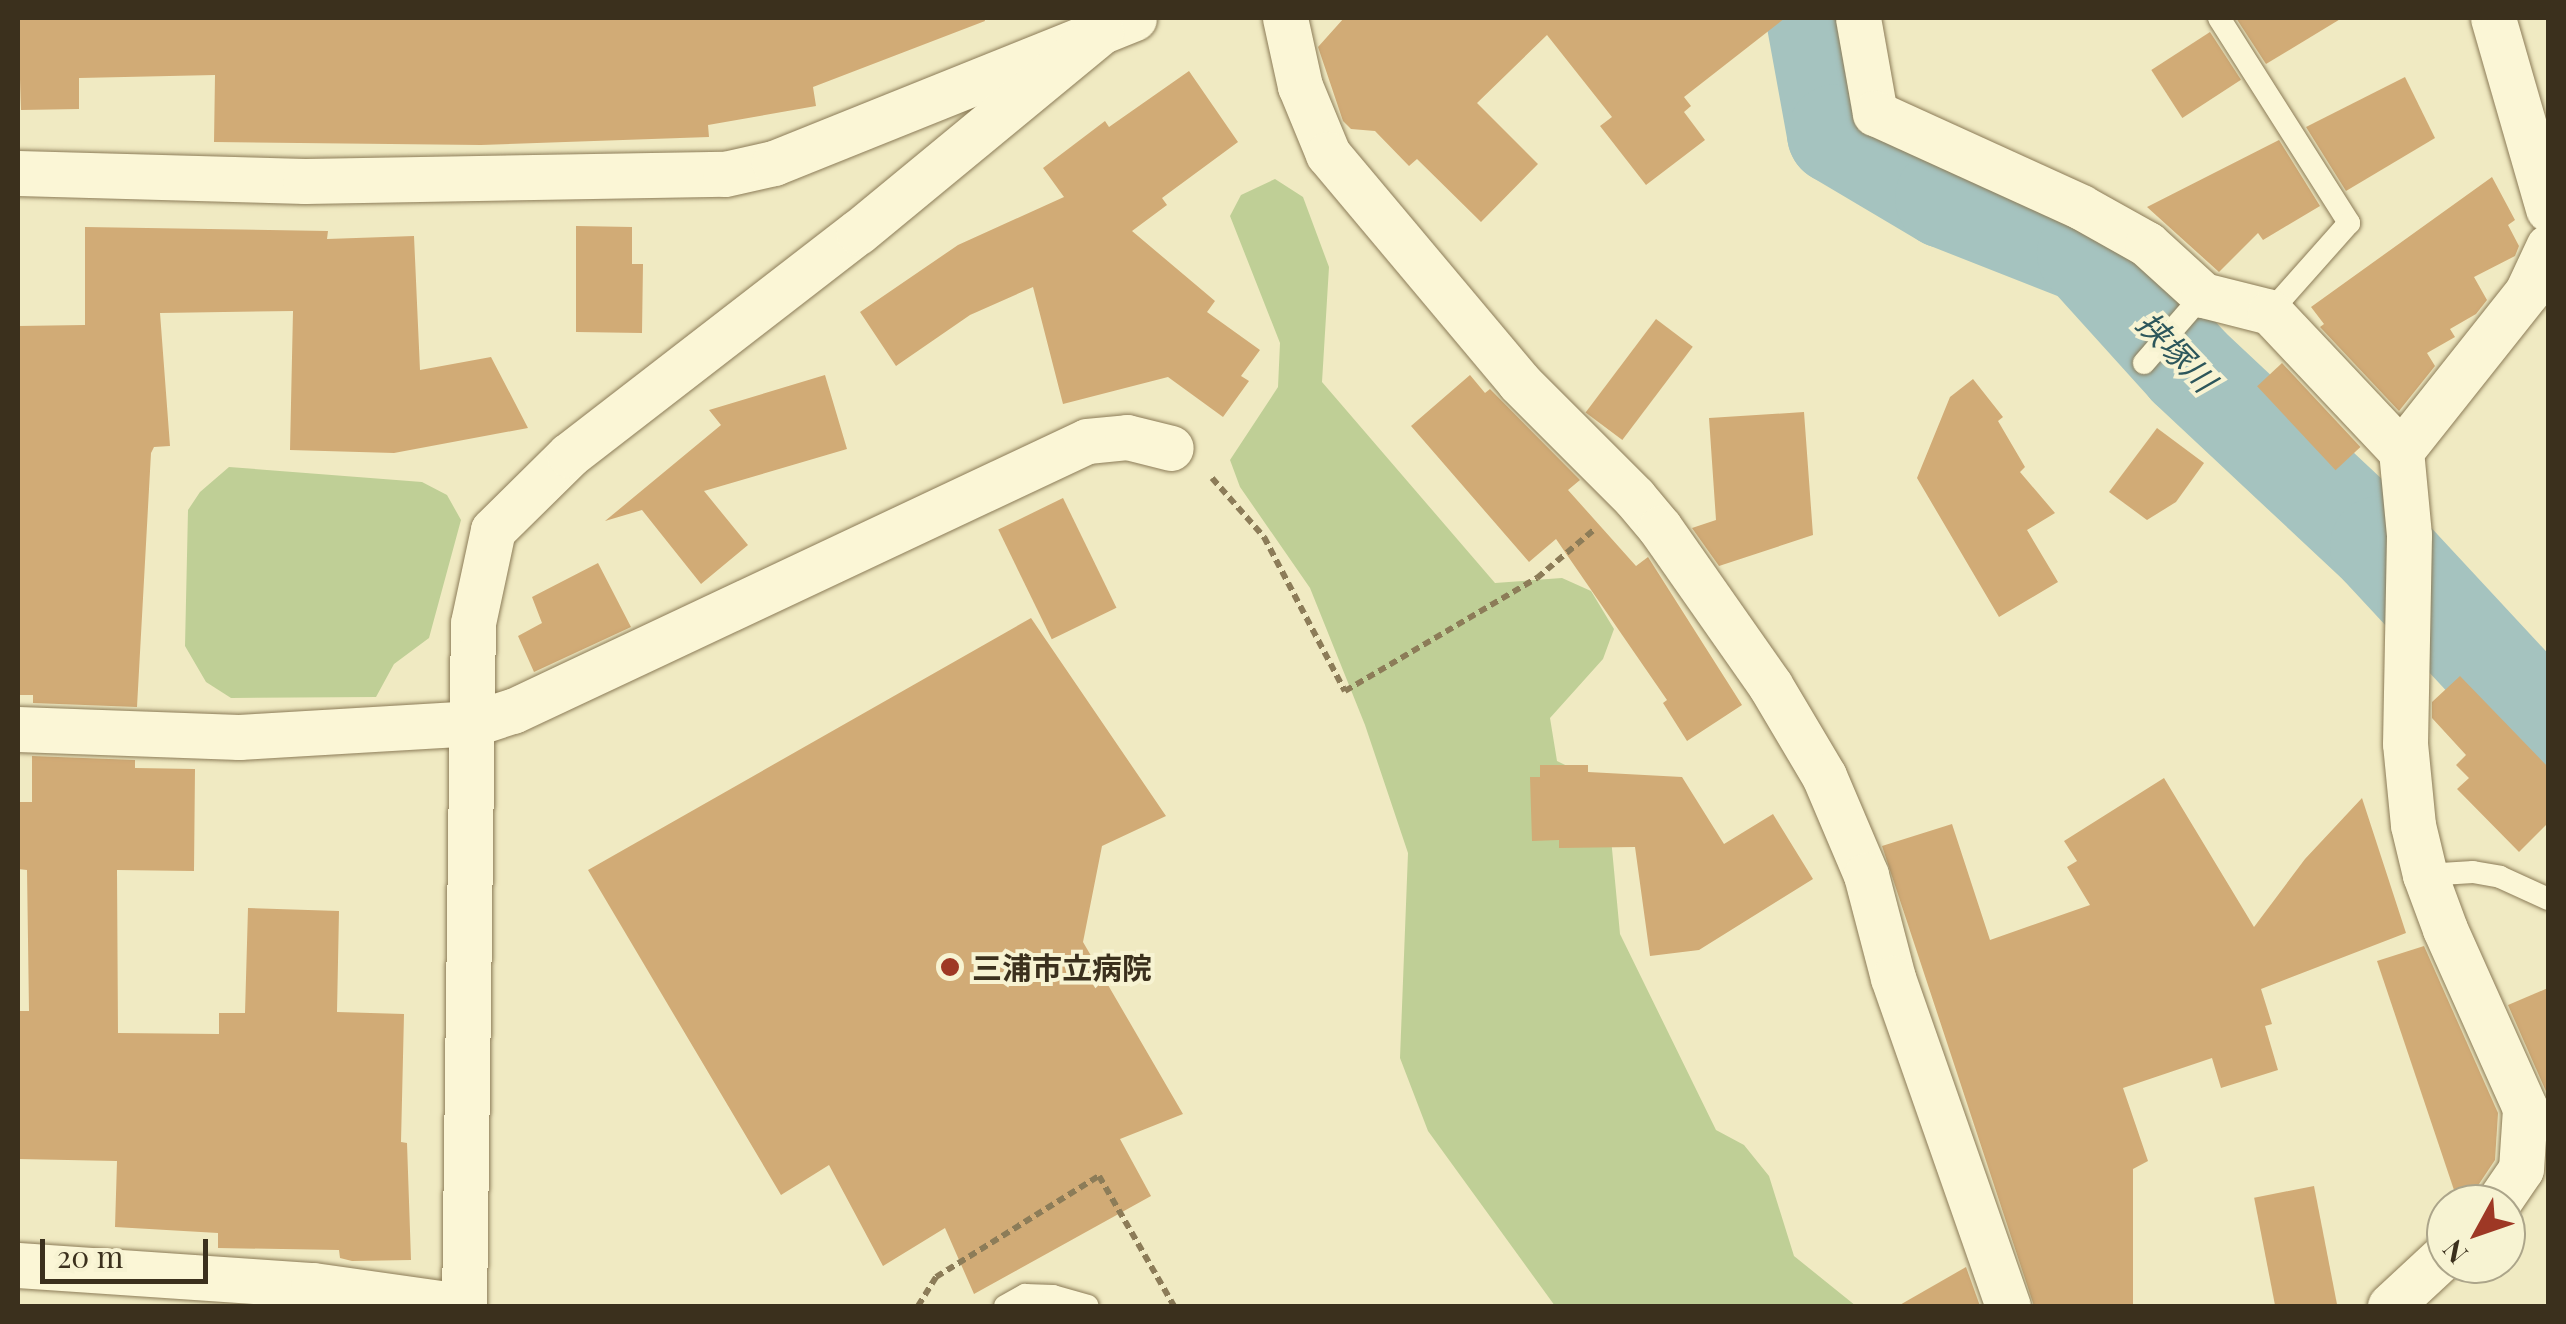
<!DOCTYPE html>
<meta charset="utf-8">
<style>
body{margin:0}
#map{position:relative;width:2566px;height:1324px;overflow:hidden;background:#f0eac2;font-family:"Playfair Display","Noto Sans JP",serif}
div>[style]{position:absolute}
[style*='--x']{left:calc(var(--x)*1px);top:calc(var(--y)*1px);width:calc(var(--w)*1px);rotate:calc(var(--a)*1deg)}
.green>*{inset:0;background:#bfcf96}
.river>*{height:100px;margin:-50px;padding:0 50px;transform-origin:50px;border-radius:50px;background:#a5c3bf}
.building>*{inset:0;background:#d1ab76;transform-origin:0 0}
.path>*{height:6px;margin-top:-3px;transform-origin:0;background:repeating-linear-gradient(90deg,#8c7c58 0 8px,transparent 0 13px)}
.roads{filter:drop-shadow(0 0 2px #8c7c58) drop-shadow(0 0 2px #8c7c58)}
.lane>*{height:22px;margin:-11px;padding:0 11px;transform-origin:11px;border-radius:11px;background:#fbf6d6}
.street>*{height:45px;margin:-22.5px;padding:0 22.5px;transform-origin:22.5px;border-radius:22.5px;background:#fbf6d6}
.dots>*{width:28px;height:28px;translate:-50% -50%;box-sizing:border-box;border:5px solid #f7f3d2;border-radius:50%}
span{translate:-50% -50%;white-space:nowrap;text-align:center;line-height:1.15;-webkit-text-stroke:8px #f7f3d2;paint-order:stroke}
.poi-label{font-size:30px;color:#3b301d;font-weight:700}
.left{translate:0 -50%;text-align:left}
.water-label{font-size:32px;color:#2c565b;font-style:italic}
.frame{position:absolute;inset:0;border:20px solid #3b301d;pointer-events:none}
.north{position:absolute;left:2426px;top:1184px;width:100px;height:100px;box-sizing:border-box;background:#f7f3d2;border:2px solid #aca58a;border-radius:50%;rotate:230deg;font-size:28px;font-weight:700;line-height:40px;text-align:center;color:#3b301d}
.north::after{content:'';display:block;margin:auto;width:35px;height:45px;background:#9e3825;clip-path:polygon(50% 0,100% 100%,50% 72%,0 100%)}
.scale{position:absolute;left:40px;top:1239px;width:168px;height:45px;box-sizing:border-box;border:5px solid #3b301d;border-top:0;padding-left:12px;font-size:30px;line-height:35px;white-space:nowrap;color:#3b301d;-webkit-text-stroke:8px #f7f3d2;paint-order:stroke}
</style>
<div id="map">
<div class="green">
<div style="clip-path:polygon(1275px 179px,1303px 197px,1329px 267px,1322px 382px,1495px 583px,1562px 578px,1591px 591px,1614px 629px,1603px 659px,1550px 718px,1557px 761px,1606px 785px,1620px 934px,1716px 1130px,1744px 1145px,1769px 1176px,1794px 1256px,1856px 1306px,1555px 1306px,1428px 1131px,1400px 1058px,1408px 853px,1365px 725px,1310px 588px,1240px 487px,1230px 460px,1278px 387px,1280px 343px,1230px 216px,1241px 195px)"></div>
<div style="clip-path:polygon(229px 467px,422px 482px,447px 495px,461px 520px,429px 638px,394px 664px,376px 697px,231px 698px,206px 682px,185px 646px,188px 510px,200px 492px)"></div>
</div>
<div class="river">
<div style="--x:1816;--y:18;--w:118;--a:79.7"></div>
<div style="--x:1837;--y:134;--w:126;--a:30.7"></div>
<div style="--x:1945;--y:198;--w:153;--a:21.5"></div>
<div style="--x:2087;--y:254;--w:152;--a:47.9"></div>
<div style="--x:2189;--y:367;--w:262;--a:43.1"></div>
<div style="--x:2380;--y:546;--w:247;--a:47.1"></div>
</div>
<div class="building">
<div style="clip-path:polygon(18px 18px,984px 18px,985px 21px,813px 87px,816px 106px,708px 125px,709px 137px,481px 145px,214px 142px,215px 75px,79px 78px,79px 109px,21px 110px)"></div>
<div style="clip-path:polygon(1344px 18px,1785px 18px,1684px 97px,1691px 106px,1684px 112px,1705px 140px,1646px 185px,1600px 126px,1612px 117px,1547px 35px,1477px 103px,1538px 164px,1481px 222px,1417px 159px,1409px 166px,1375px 131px,1351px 129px,1343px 121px,1318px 47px)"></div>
<div style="clip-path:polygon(2236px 18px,2342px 18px,2266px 64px)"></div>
<div style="left:2210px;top:32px;width:57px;height:70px;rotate:57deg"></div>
<div style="clip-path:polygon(1189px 71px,1238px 142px,1162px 198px,1167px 205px,1132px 231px,1215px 301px,1207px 312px,1260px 350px,1241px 376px,1249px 381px,1223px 417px,1168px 377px,1063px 404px,1033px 287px,970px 315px,896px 366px,860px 312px,958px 245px,1064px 197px,1043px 168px,1105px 121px,1109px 127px)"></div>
<div style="clip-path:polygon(2405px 77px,2435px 138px,2346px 191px,2306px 127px)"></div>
<div style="clip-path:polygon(2279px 140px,2320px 206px,2263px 240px,2258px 233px,2219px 272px,2147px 207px)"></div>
<div style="clip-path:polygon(2492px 177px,2515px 220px,2508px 225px,2519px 246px,2515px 256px,2474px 277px,2487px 300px,2476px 314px,2450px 329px,2455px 337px,2427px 353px,2435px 366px,2399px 411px,2320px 327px,2324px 324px,2311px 307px)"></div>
<div style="clip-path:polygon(576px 226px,632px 227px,632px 264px,643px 264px,642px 333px,576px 332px)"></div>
<div style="clip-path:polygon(85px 227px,328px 231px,327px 239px,414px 236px,420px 370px,491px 357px,528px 428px,394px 453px,290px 450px,293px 311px,160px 313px,170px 446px,154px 447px,151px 453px,137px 707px,33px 703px,33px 695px,18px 695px,18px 326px,85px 325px)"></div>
<div style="left:1656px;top:319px;width:46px;height:117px;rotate:37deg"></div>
<div style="left:2282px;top:363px;width:115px;height:34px;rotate:47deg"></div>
<div style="clip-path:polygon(825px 375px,847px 449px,704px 491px,748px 545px,701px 584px,642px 510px,605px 521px,721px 425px,709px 410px)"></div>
<div style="clip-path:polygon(1470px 375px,1485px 393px,1490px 389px,1580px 480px,1568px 490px,1636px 566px,1648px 557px,1742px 705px,1687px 741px,1663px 703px,1667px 700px,1556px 539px,1529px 562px,1411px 426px)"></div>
<div style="clip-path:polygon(1973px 379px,2003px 417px,1998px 421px,2025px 467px,2020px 472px,2055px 513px,2027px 530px,2058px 582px,1999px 617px,1917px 478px,1950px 397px)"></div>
<div style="clip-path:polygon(1804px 412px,1813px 535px,1719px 566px,1692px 528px,1716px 520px,1709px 418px)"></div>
<div style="clip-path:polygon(2157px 428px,2204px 463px,2176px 502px,2147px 520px,2109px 492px)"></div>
<div style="left:1063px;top:498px;width:122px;height:72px;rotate:64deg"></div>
<div style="clip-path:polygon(598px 563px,631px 627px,534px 672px,518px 636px,542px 623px,532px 597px)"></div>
<div style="clip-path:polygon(1031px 618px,1166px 816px,1102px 846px,1083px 942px,1183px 1114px,1120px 1139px,1151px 1196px,974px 1294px,945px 1228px,883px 1266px,829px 1165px,781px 1195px,588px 870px)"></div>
<div style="clip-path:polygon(2460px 676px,2548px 767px,2548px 823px,2519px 852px,2457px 789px,2469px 778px,2456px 765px,2466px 755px,2432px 718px,2432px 702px)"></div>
<div style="clip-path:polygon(32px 756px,135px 760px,135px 768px,195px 769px,194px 871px,117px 870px,118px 1033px,219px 1034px,219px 1013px,245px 1013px,248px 908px,339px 911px,337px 1012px,404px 1014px,401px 1142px,407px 1143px,411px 1260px,352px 1261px,340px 1258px,339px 1250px,218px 1248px,218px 1233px,115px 1227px,117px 1161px,18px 1159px,18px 1011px,29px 1011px,27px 870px,18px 869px,18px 802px,32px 802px)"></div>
<div style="clip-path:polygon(1540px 765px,1588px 765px,1588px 772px,1682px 777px,1724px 844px,1773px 814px,1813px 879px,1699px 950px,1650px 956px,1635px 847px,1559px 848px,1559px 840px,1532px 841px,1530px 777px,1540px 777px)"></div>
<div style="clip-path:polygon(2164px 778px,2254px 927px,2305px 859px,2362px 798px,2406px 933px,2261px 989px,2272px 1024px,2265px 1026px,2278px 1070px,2221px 1088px,2212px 1058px,2123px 1088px,2148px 1161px,2133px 1169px,2133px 1306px,2034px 1306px,1882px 846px,1952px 824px,1990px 940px,2090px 905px,2067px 867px,2077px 861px,2064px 841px)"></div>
<div style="clip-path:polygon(2424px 946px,2498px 1113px,2495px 1160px,2475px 1190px,2456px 1196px,2377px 961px)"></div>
<div style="clip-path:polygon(2548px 988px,2548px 1096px,2508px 1005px)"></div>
<div style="left:2314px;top:1186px;width:122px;height:61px;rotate:79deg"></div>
<div style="clip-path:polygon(1966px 1267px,1980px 1306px,1898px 1306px)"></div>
</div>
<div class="path">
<div style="--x:1212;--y:478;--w:79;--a:48.6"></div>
<div style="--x:1264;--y:537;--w:174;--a:62.3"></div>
<div style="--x:1345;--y:691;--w:223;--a:-30.5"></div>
<div style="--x:1537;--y:578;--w:77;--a:-40.3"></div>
<div style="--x:918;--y:1306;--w:34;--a:-58"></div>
<div style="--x:936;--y:1277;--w:192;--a:-31.8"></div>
<div style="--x:1099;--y:1176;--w:150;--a:60"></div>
</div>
<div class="roads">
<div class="lane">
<div style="--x:2219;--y:18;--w:243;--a:57.6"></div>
<div style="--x:2349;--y:223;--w:119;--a:131.6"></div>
<div style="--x:2144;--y:363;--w:90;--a:-49.1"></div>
<div style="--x:2425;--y:875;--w:48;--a:-3.6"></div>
<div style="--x:2473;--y:872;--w:27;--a:10"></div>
<div style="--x:2500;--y:877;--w:53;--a:24.6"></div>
<div style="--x:1005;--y:1306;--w:23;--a:-29"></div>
<div style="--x:1025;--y:1295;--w:28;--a:2"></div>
<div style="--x:1053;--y:1296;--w:36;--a:16"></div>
</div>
<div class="street">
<div style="--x:1285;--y:18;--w:70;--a:77.6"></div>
<div style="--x:1300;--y:86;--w:74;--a:67.6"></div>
<div style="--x:1328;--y:154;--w:297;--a:50"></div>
<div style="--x:1519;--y:382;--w:163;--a:45"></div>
<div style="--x:1634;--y:497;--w:40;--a:50"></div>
<div style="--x:1660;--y:528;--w:192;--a:55"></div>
<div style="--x:1770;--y:685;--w:106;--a:59.3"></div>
<div style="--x:1824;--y:776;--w:108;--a:67"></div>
<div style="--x:1866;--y:875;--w:106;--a:75.3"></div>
<div style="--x:1893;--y:978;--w:348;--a:70.7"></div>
<div style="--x:1858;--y:18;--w:97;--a:79.9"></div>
<div style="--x:1875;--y:113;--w:226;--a:24.5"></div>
<div style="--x:2081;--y:207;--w:76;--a:29.3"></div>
<div style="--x:2147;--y:244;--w:76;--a:42.3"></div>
<div style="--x:2203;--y:295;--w:69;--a:14.2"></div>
<div style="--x:2270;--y:312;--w:191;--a:46.7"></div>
<div style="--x:2493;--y:18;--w:199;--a:73.9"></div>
<div style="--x:18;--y:173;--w:287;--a:1.6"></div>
<div style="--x:305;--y:181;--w:420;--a:-1"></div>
<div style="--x:725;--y:174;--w:50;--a:-12.7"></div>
<div style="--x:774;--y:163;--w:388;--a:-21.9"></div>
<div style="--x:18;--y:729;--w:221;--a:2.1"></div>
<div style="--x:239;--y:737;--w:236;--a:-3.4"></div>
<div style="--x:475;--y:723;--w:40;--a:-18"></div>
<div style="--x:513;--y:711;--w:634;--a:-25.19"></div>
<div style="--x:1087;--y:441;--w:40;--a:-5.7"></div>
<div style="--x:1127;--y:437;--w:45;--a:14"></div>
<div style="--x:2497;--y:1204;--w:42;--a:-55.6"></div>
<div style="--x:2521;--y:1169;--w:61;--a:-86.2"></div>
<div style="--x:2525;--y:1108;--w:196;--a:-114.1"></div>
<div style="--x:2445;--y:929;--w:58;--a:-110.3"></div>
<div style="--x:2425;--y:875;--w:51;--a:-103.5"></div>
<div style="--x:2413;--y:825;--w:81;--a:-95.6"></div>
<div style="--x:2405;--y:744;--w:209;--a:-88.9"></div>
<div style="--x:2409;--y:535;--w:84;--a:-95.4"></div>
<div style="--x:2401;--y:451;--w:203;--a:-51.6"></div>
<div style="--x:2527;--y:292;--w:50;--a:-65"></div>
<div style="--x:18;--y:1265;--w:296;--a:3.9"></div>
<div style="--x:313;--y:1285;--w:148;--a:8.1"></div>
<div style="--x:464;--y:1306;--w:683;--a:-89.25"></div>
<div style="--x:473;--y:623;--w:95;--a:-77.9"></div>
<div style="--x:493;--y:530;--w:107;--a:-44.6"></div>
<div style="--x:569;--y:455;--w:365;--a:-37.7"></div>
<div style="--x:858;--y:232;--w:315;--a:-39.5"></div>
<div style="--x:2390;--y:1306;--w:76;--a:-42.9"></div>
</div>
</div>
<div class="dots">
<div style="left:950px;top:967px;background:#9e3825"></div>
</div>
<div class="poi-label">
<span class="left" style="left:972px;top:967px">三浦市立病院</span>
</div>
<div class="water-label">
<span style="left:2177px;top:351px;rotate:46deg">挟塚川</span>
</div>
<div class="frame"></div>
<div class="north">N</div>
<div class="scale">20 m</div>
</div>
